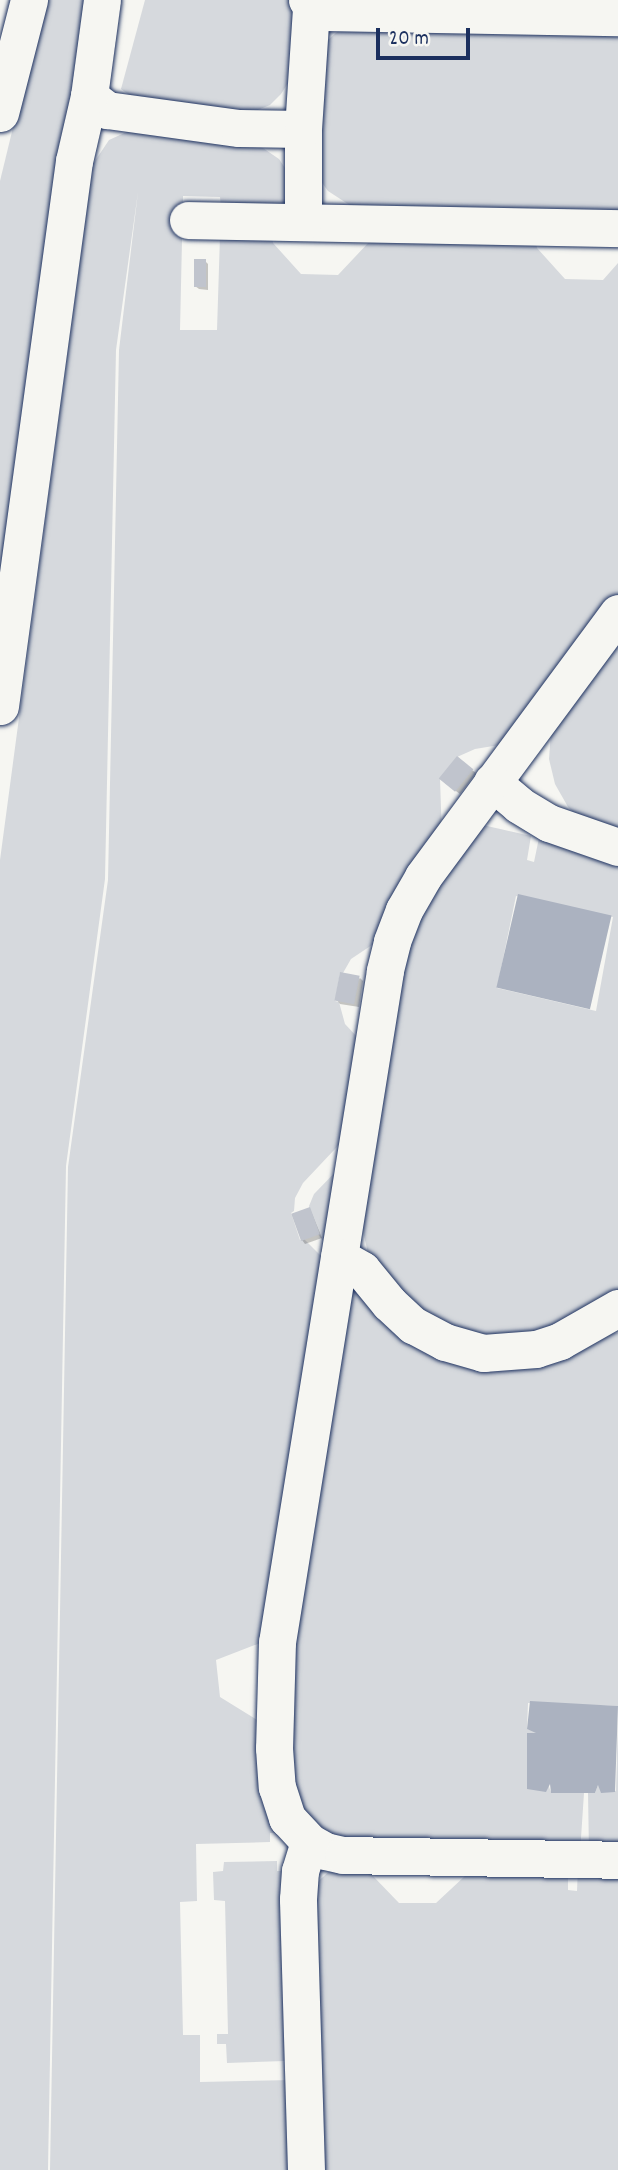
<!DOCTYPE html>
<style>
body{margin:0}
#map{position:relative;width:618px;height:2170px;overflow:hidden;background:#f6f6f2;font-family:Dekko,sans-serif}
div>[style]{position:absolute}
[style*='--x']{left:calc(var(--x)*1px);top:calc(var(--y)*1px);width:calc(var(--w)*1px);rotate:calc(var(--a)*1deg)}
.green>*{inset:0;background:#d6d9dd}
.water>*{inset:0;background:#abb2c0;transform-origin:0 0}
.shadow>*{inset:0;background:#0003}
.building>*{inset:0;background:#c0c4cd;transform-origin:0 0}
.roads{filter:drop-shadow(0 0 2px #1b2f5e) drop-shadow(0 0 2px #1b2f5e)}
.minor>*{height:37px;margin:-18.5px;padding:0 18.5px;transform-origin:18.5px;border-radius:18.5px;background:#f6f6f2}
span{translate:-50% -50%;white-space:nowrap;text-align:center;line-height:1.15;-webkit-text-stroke:5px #f6f6f2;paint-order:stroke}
.scale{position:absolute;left:376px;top:28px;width:94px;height:32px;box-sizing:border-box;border:4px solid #1b2f5e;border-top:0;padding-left:9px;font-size:21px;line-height:24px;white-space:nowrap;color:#1b2f5e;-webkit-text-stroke:5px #f6f6f2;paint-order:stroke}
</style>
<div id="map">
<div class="green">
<div style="clip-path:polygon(44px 0,88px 0,0 666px,0 181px)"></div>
<div style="clip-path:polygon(145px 0,296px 0,288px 83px,281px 94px,270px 105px,253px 112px,132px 97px,121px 89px)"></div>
<div style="clip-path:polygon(618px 25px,618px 213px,351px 206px,328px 191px,320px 180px,321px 55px,329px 39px,344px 26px)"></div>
<div style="clip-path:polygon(131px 130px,260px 146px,279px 159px,287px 171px,289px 208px,221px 206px,220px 197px,183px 196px,180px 330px,217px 330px,220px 236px,272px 237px,273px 243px,301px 274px,338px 275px,370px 241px,536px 242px,537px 248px,565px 279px,603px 280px,618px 263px,618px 600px,512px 743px,475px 749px,457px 757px,440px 779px,442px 837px,378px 941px,351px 959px,343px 973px,340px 973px,335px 1001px,339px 1002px,345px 1024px,360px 1040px,351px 1132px,303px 1183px,295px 1198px,294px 1211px,291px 1213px,300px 1240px,304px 1239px,323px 1258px,268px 1640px,216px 1660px,220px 1697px,267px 1726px,280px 1833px,270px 1833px,270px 1842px,196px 1844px,197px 1901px,180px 1902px,183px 2035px,200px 2035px,200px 2082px,295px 2080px,297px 2170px,50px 2170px,68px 1167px,108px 880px,119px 350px,138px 192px,116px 350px,105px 879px,66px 1166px,48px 2170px,0 2170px,0 860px,93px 164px,109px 140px)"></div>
<div style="clip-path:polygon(618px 627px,618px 838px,576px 815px,568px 807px,555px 784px,549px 759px,552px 718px)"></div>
<div style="clip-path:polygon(evenodd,474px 823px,531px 836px,527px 860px,534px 862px,539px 838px,618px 854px,618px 1298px,516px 1345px,439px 1332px,369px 1257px,356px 1202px,395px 963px,474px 823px,516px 896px,613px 917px,596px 1011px,497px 988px,516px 896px)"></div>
<div style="clip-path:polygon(347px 1160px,323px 1241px,317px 1233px,309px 1206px,314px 1194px)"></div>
<div style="clip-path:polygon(352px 1284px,421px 1340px,618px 1333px,618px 1706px,528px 1703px,527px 1729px,536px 1731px,536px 1733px,528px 1733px,551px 1792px,584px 1793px,580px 1853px,343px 1841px,321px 1829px,295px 1802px,282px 1688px)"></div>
<div style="clip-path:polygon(618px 1717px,618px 1853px,589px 1853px,588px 1793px,595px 1793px,598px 1785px,616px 1791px)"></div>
<div style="clip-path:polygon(277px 1861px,277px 1871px,288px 1871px,285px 2061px,227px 2063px,226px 2044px,217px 2044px,217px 2034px,228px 2034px,225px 1901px,214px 1900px,213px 1872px,223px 1871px,224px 1862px)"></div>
<div style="clip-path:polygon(372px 1864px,372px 1875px,399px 1903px,436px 1903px,465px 1876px,467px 1871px,568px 1867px,568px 1890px,577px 1891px,578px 1867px,618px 1868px,618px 2170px,320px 2170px,312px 1887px,334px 1867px)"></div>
</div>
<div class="water">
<div style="left:518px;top:894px;width:96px;height:96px;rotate:13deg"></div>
<div style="clip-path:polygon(530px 1701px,618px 1706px,615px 1792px,601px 1793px,598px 1785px,595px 1793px,551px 1793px,550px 1784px,546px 1792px,527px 1789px,527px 1733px,536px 1733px,527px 1729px)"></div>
</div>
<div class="shadow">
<div style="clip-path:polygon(205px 261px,208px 264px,208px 290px,199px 289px,195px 286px)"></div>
<div style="clip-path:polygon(472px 770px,476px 773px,460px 794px,445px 783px)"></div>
<div style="clip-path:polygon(360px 978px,363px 981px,359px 1007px,340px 1004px,337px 1000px)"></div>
<div style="clip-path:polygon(310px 1209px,322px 1238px,305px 1244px,302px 1240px)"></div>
</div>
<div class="building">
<div style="left:194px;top:259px;width:12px;height:28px"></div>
<div style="left:457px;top:756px;width:21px;height:29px;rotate:39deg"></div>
<div style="left:340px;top:972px;width:20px;height:29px;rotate:11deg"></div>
<div style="left:310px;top:1207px;width:29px;height:20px;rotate:70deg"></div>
</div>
<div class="roads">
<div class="minor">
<div style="--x:307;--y:0;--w:16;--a:50"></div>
<div style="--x:317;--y:12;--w:7;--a:0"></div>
<div style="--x:324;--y:12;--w:294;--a:1"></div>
<div style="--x:89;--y:96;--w:23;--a:38"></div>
<div style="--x:107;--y:110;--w:133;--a:7.8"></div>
<div style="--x:239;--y:128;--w:64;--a:0.9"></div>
<div style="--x:0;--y:113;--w:117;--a:-75.6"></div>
<div style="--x:188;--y:220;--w:430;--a:1.1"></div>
<div style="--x:303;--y:222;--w:93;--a:-90"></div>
<div style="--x:303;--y:129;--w:122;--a:-86.2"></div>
<div style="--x:618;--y:613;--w:328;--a:126.5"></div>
<div style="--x:423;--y:877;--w:38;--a:120"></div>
<div style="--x:404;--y:910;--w:34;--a:111"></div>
<div style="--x:392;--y:942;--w:30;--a:104"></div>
<div style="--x:385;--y:971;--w:680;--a:99.14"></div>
<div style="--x:277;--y:1642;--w:106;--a:91.6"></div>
<div style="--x:274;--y:1748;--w:39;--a:86"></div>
<div style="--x:277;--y:1787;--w:33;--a:72"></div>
<div style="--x:287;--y:1818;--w:33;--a:47"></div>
<div style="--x:309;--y:1842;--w:18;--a:29"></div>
<div style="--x:325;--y:1851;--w:18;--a:13"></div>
<div style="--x:343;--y:1855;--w:275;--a:1"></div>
<div style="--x:0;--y:706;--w:550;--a:-82.27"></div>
<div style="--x:74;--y:161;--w:67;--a:-77"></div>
<div style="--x:89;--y:96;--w:97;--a:-82.3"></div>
<div style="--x:492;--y:782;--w:35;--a:40"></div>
<div style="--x:519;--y:805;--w:35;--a:31"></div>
<div style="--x:549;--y:823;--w:73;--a:19.2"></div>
<div style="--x:339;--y:1257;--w:26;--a:29"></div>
<div style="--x:362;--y:1270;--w:43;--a:50.7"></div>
<div style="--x:389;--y:1303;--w:33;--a:43"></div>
<div style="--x:413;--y:1325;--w:36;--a:28"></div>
<div style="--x:445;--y:1342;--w:40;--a:16"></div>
<div style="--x:483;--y:1353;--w:53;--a:-4.3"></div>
<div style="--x:536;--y:1349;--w:25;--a:-18"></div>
<div style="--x:560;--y:1341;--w:67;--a:-29.6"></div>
<div style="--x:306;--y:2170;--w:271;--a:-91.7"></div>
<div style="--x:298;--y:1899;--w:28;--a:-86"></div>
<div style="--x:300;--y:1871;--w:30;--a:-73"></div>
</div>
</div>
<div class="scale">20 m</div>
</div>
